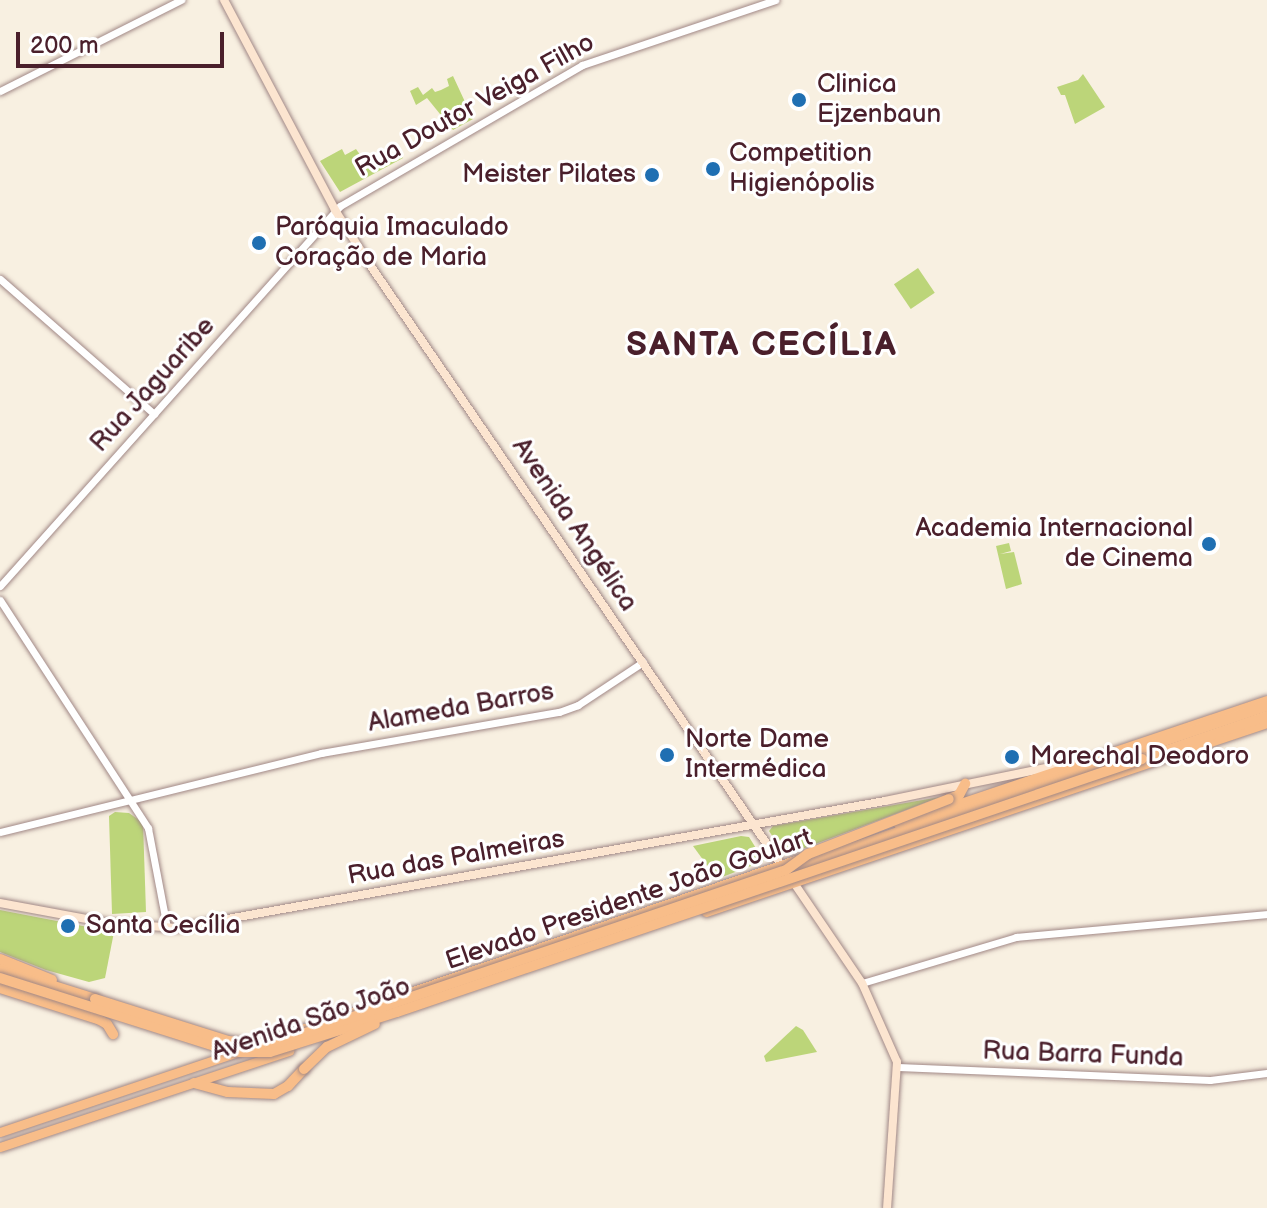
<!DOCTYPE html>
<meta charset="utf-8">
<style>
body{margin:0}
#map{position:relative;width:1267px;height:1208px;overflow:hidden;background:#f8f0e1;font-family:"Balsamiq Sans",sans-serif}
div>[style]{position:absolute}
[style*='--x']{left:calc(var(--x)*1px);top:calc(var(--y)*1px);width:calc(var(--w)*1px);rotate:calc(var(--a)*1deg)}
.green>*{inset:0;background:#bcd579;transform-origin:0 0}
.roads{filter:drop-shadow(0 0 2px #a18886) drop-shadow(0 0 2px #a18886)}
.tertiary>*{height:7px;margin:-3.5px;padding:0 3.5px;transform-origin:3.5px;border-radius:3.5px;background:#fff}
.secondary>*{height:8px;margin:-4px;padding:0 4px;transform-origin:4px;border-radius:4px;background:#fce5d0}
.primary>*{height:9px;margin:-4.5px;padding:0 4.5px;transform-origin:4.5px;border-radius:4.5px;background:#f8bd89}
.trunk>*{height:10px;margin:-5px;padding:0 5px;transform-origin:5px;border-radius:5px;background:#f8bd89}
.bridges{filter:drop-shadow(0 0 2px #a18886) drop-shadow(0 0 2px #a18886)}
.trunk-bridge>*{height:10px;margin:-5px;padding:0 5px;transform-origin:5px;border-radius:5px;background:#f8bd89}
.dots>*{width:22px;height:22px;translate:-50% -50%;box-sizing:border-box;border:4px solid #fff;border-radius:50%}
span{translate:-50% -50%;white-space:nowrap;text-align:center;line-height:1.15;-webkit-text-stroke:6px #fff;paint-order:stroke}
.poi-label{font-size:26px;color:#4a1f2b}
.left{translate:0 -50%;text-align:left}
.right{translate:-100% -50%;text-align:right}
.street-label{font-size:26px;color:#4a1f2b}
.district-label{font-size:34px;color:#4a1f2b;font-weight:700;letter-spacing:2px}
.scale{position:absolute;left:16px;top:32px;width:208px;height:36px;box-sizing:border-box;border:4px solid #4a1f2b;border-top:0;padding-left:10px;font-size:24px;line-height:28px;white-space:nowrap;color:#4a1f2b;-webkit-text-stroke:6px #fff;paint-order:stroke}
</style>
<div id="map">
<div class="green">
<div style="clip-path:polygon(1083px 74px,1105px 107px,1075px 124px,1065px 95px,1061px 95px,1057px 87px,1078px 80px)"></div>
<div style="clip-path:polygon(453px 76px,473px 119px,453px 130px,427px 98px,416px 105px,410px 91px,418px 87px,423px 95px,432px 88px,435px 92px,441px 90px,449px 86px,447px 79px)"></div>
<div style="clip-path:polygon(342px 149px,345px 155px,356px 149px,370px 169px,400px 152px,403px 158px,340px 192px,320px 161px)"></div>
<div style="left:918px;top:268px;width:30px;height:29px;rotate:56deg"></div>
<div style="clip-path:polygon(1009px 543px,1011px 551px,1000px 554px,1014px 552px,1022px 584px,1006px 589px,996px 546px)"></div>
<div style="clip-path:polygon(940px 797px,789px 854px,782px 851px,769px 831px,773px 826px)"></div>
<div style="clip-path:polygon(115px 812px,129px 813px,143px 823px,146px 912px,112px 914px,109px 816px)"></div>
<div style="clip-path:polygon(741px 836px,749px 837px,764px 861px,717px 879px,693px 846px)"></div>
<div style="clip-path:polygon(0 910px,114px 932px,105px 978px,89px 982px,46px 970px,0 952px)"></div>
<div style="clip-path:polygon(796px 1026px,803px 1030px,817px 1052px,766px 1062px,764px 1056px)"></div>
</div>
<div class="roads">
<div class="tertiary">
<div style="--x:0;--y:91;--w:203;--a:-26.7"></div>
<div style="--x:0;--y:279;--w:205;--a:41.2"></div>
<div style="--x:0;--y:586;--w:510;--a:-48.18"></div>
<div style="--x:340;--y:206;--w:280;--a:-30.2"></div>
<div style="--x:582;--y:65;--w:204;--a:-18.6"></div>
<div style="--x:0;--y:600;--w:272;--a:57"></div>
<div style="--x:148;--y:828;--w:102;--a:79.2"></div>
<div style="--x:0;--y:832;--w:331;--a:-13.8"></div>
<div style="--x:321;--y:753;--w:242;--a:-9.8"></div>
<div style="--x:559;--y:712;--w:20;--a:-20"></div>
<div style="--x:578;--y:705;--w:78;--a:-33.5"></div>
<div style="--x:862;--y:983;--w:161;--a:-16.6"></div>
<div style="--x:1016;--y:937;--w:252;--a:-5.2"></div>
<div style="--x:898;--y:1067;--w:312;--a:2.4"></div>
<div style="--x:1210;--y:1080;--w:57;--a:-7"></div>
</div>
<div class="secondary">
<div style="--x:224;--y:0;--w:238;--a:62.1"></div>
<div style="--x:335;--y:210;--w:62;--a:57.6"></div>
<div style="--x:368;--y:262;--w:736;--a:55.58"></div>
<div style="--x:792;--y:880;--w:125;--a:55.8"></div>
<div style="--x:862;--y:983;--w:86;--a:66.1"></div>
<div style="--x:897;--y:1062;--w:146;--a:93.9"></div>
<div style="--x:0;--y:903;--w:110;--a:10.5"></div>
<div style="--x:108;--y:923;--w:69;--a:4.1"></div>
<div style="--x:177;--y:928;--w:719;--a:-10.17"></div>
<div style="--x:885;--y:801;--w:189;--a:-11.6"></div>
</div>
<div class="primary">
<div style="--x:898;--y:824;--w:389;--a:-18.6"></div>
<div style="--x:706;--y:912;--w:592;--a:-18.62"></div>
<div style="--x:267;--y:1041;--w:561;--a:-18.92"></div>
<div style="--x:0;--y:1132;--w:251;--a:-18.6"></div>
<div style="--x:0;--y:1147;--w:305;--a:-18.4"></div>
</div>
<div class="trunk">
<div style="--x:1142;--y:759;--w:132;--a:-19"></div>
<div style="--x:949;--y:799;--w:11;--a:-22"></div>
<div style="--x:959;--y:795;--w:13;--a:-61"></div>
<div style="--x:792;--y:868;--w:502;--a:-18.83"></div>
<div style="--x:0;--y:959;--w:56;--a:22"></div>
<div style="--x:0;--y:969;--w:100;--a:17.5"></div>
<div style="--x:0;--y:988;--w:103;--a:17.6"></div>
<div style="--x:98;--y:1019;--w:10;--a:29"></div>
<div style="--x:107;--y:1024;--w:12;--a:59"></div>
<div style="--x:194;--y:1083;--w:35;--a:15"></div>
<div style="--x:228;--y:1092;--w:46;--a:2.5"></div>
<div style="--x:274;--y:1094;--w:16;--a:-30"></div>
<div style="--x:288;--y:1086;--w:23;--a:-47"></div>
</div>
</div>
<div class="bridges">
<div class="trunk-bridge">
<div style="--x:0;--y:978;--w:225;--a:17.6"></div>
<div style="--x:214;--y:1046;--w:27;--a:13"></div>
<div style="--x:240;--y:1052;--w:30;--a:0"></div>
<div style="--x:270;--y:1052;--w:133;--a:-17.5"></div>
<div style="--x:397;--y:1012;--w:787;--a:-18.76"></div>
<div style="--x:95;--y:999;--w:139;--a:17.5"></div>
<div style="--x:228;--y:1041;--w:30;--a:6"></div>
<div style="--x:258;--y:1044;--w:21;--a:-5"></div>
<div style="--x:279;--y:1042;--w:535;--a:-18.74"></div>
<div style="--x:786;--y:870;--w:27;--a:-36"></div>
<div style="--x:808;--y:854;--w:151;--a:-21.3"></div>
<div style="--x:304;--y:1069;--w:32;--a:-44"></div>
<div style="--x:327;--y:1047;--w:53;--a:-25.6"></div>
</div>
</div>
<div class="dots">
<div style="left:799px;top:100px;background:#1f6fb2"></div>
<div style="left:713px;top:169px;background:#1f6fb2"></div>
<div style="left:652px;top:175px;background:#1f6fb2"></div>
<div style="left:259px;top:243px;background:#1f6fb2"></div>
<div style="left:1209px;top:544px;background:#1f6fb2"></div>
<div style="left:667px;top:755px;background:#1f6fb2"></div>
<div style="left:1012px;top:757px;background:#1f6fb2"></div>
<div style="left:68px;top:926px;background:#1f6fb2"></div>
</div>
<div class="poi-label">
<span class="left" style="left:817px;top:100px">Clinica<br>Ejzenbaun</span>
<span class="left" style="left:729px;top:169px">Competition<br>Higienópolis</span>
<span class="right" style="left:636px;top:175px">Meister Pilates</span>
<span class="left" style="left:275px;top:243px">Paróquia Imaculado<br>Coração de Maria</span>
<span class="right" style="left:1193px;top:544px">Academia Internacional<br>de Cinema</span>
<span class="left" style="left:685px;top:755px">Norte Dame<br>Intermédica</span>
<span class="left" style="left:1030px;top:757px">Marechal Deodoro</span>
<span class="left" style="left:86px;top:926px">Santa Cecília</span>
</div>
<div class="street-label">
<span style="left:475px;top:106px;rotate:-29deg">Rua Doutor Veiga Filho</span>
<span style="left:153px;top:385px;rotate:-48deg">Rua Jaguaribe</span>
<span style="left:574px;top:525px;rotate:56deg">Avenida Angélica</span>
<span style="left:461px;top:708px;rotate:-10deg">Alameda Barros</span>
<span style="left:456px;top:858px;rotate:-10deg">Rua das Palmeiras</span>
<span style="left:629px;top:900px;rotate:-19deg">Elevado Presidente João Goulart</span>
<span style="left:311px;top:1020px;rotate:-19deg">Avenida São João</span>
<span style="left:1083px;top:1055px;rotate:2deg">Rua Barra Funda</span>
</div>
<div class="district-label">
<span style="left:762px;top:345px">SANTA CECÍLIA</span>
</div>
<div class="scale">200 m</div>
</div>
